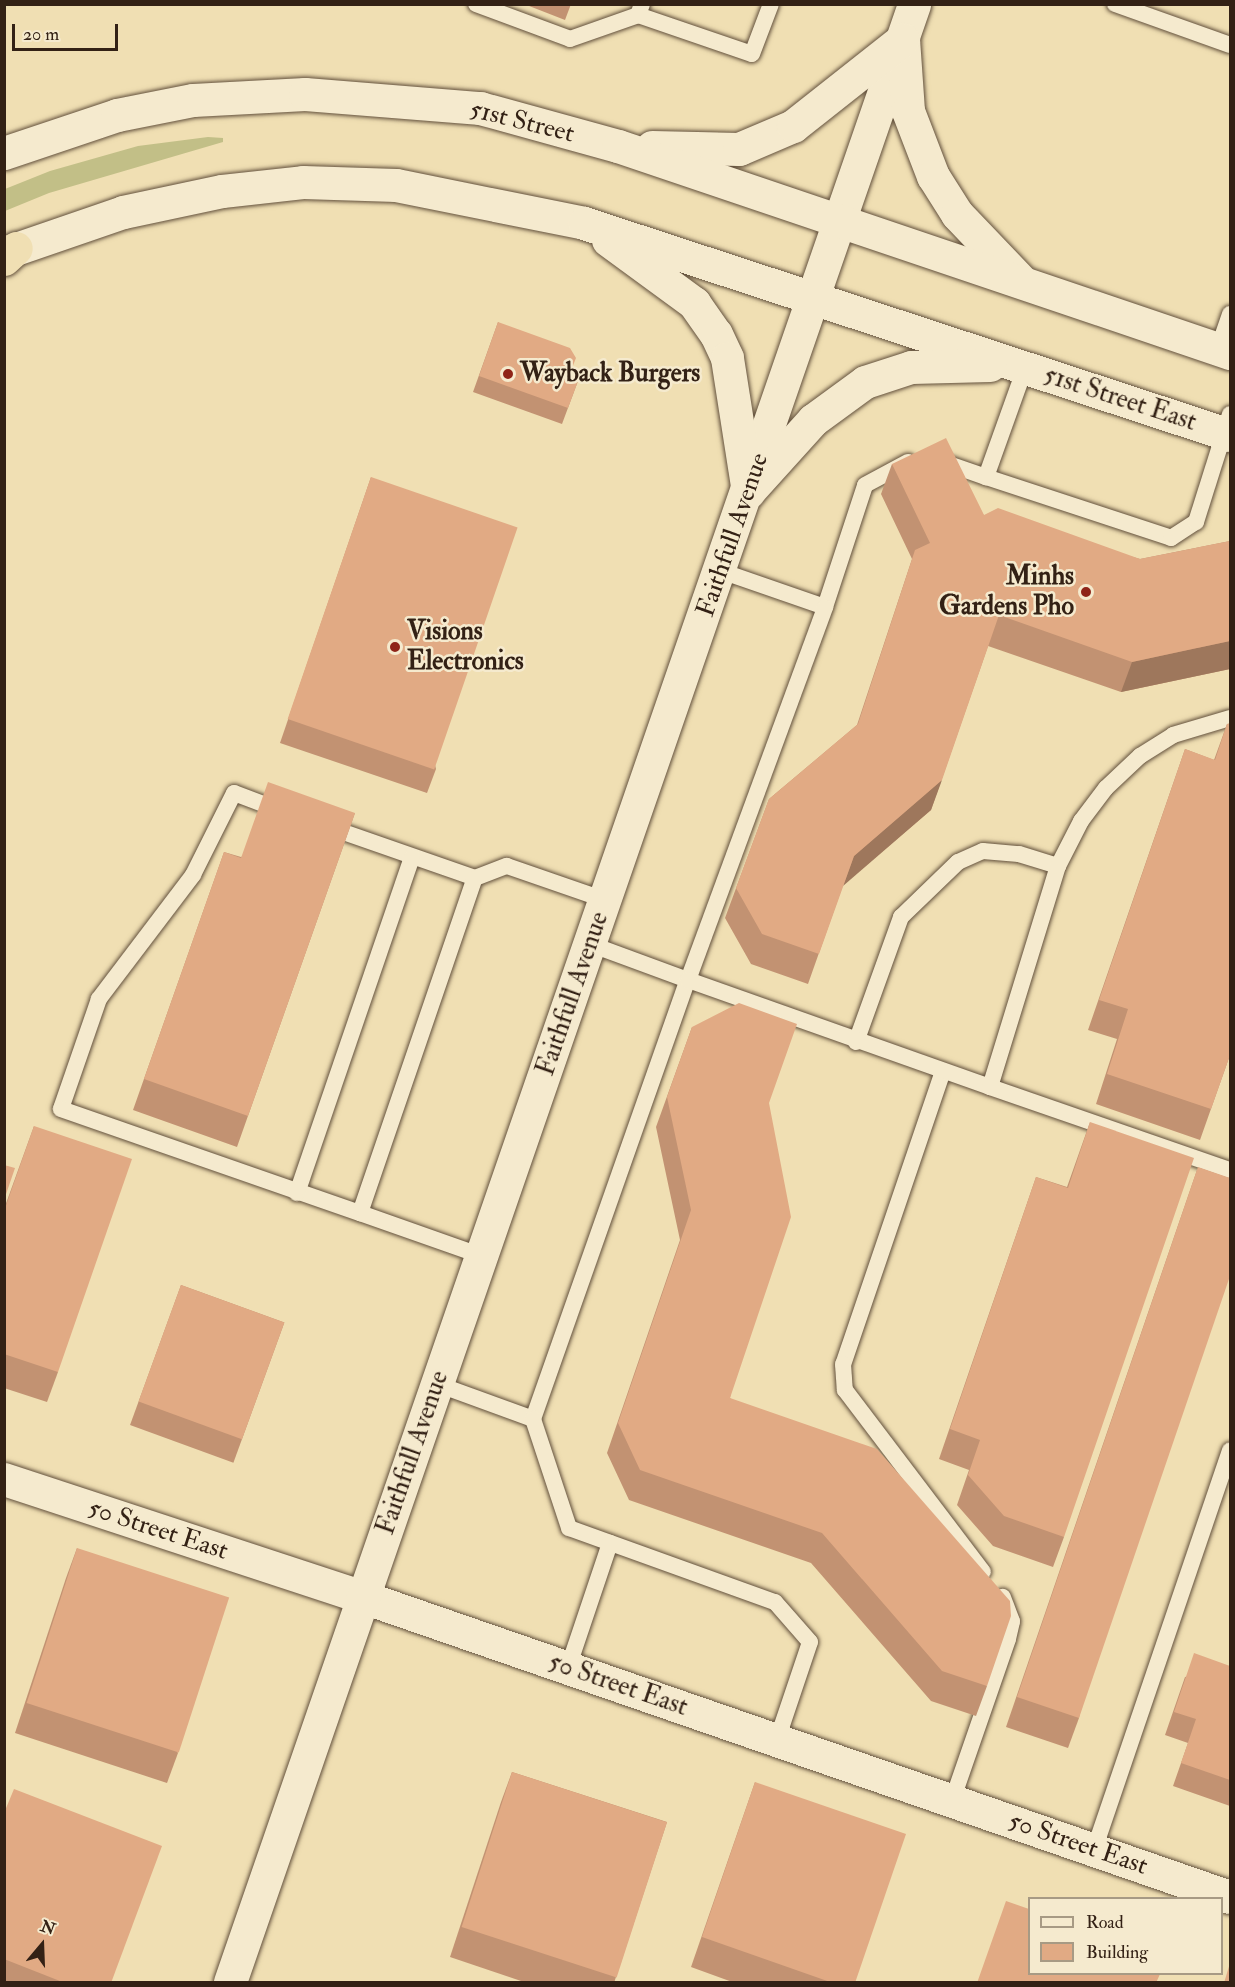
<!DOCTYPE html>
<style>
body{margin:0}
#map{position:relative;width:1235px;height:1987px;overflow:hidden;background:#f0dfb3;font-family:"IM FELL Double Pica",serif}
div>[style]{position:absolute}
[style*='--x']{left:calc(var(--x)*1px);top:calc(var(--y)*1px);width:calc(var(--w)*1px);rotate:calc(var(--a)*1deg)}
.green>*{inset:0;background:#c2bf87}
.roads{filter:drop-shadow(0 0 2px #62503c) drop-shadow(0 0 2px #62503c)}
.service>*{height:16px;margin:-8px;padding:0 8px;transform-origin:8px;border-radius:8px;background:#f5eace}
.minor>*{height:33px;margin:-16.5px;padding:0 16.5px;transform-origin:16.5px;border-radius:16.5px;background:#f5eace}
.tertiary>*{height:33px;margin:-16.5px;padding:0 16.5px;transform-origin:16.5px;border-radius:16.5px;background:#f5eace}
.secondary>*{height:33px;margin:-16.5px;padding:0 16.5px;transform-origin:16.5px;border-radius:16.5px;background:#f5eace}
.motorway>*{height:33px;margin:-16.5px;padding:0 16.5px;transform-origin:16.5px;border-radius:16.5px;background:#f0dfb3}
.wall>*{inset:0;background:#c29272;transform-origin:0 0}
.shaded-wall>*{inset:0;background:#9e775c}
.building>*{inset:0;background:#e1aa84;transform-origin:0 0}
.dots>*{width:16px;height:16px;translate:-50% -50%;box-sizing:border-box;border:3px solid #f5eace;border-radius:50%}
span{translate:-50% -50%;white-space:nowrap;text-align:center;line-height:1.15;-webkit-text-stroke:5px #f5eace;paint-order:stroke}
.street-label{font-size:26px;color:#332115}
.poi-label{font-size:26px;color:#332115;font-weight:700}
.left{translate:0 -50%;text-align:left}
.right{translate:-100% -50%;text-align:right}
.frame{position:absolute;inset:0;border:6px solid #332115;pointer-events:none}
.legend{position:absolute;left:1028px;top:1897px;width:195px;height:78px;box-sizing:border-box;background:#f5eace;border:2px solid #a79a84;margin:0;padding:8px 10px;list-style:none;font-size:18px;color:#332115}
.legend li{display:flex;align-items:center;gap:12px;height:30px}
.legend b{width:30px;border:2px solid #a79a84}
.north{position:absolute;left:12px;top:1915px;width:60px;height:60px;-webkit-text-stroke:4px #f5eace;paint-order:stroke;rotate:19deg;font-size:16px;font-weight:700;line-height:24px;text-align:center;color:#332115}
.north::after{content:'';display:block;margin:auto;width:21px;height:27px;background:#332115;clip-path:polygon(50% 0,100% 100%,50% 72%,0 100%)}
.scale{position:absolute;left:12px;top:24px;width:106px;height:27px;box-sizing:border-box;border:3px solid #332115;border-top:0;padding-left:8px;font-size:18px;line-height:21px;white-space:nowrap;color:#332115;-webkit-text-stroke:4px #f5eace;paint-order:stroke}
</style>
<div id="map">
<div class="green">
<div style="clip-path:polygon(208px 137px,223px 138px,223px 142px,49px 193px,5px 211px,5px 189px,50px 171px,138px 146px)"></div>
</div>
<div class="roads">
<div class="service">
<div style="--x:476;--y:4;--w:100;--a:20.4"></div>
<div style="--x:570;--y:39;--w:72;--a:-19.4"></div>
<div style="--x:642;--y:4;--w:12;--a:110"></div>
<div style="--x:638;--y:15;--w:120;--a:18.9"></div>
<div style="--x:752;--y:54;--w:53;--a:-69.2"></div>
<div style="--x:1115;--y:4;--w:122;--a:19.6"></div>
<div style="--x:1218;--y:349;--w:37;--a:-71"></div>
<div style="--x:1025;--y:368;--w:116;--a:109.7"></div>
<div style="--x:986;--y:477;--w:195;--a:18.2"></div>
<div style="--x:1171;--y:538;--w:30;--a:-33"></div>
<div style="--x:1196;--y:522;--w:113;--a:-72.5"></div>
<div style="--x:940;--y:461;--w:49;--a:19.2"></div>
<div style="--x:721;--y:571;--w:110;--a:19.1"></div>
<div style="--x:825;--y:607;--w:128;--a:-71.8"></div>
<div style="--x:865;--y:485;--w:49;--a:-28.1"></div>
<div style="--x:279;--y:810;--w:48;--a:-159.3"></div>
<div style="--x:234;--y:793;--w:92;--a:116.6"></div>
<div style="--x:193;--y:875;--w:156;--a:127.2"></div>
<div style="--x:99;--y:999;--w:116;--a:109.1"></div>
<div style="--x:61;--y:1109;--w:317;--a:19.2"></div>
<div style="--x:326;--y:826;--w:158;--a:19.2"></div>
<div style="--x:590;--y:944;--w:104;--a:20.2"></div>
<div style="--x:688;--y:980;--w:397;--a:-69.8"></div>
<div style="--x:856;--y:1042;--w:133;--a:-70.2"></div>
<div style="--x:901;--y:917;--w:79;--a:-44"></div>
<div style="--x:958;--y:862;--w:27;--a:-24"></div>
<div style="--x:983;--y:851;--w:36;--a:5"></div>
<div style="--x:1019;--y:854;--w:41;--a:17.1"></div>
<div style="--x:943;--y:1071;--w:310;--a:108.8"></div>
<div style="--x:843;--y:1364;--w:26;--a:86"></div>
<div style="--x:845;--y:1390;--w:228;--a:52.8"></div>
<div style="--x:990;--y:1087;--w:254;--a:19.1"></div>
<div style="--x:297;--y:1193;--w:355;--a:-71.1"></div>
<div style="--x:482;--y:1256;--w:129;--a:-160.6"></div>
<div style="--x:360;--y:1213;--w:354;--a:-71.1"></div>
<div style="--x:475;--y:878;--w:34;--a:-21"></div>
<div style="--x:507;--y:866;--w:104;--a:19.1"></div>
<div style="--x:437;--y:1384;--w:102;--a:20"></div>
<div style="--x:533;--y:1419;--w:466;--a:-70.6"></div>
<div style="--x:688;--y:980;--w:320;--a:19.5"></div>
<div style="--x:990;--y:1087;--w:231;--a:-72.9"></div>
<div style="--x:1058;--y:866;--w:51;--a:-62.9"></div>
<div style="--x:1081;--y:821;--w:41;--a:-52.9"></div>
<div style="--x:1106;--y:788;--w:47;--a:-43.3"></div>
<div style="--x:1140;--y:756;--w:39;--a:-32"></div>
<div style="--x:1173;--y:735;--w:59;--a:-16.6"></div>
<div style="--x:533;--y:1419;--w:115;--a:71.7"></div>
<div style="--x:569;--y:1528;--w:219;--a:19.8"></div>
<div style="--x:775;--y:1602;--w:53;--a:48.8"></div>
<div style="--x:810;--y:1642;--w:103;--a:108.6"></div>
<div style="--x:568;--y:1668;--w:132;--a:-71.4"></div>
<div style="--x:952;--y:1801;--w:171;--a:-70.9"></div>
<div style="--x:1008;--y:1639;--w:18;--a:-77"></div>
<div style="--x:1012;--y:1621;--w:26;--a:-111"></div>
<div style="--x:1094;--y:1850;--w:422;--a:-71.2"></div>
</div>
<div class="minor">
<div style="--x:4;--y:1479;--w:378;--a:18.2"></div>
<div style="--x:363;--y:1597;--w:917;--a:19.09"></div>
</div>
<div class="tertiary">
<div style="--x:230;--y:1982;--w:2093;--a:-70.92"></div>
</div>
<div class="secondary">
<div style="--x:903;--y:39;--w:72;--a:86"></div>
<div style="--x:908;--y:111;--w:70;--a:69"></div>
<div style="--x:933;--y:176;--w:45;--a:57.7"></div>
<div style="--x:957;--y:214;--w:93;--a:46.3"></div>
<div style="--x:652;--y:147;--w:87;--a:1.3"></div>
<div style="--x:739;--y:149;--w:59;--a:-23.1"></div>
<div style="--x:793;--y:126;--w:140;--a:-38.3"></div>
<div style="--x:4;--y:153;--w:119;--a:-18.6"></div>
<div style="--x:117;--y:115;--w:77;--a:-11.2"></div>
<div style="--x:193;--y:100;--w:112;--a:-3.1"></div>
<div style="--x:305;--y:94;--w:176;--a:4.6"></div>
<div style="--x:480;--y:108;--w:143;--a:15.4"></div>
<div style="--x:618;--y:146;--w:646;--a:18.69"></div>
<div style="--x:608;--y:240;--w:107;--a:36.2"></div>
<div style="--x:694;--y:303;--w:38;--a:55"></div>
<div style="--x:716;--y:334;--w:26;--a:65"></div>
<div style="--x:727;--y:358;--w:136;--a:81.1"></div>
<div style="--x:4;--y:253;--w:126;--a:-19"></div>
<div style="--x:123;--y:212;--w:101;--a:-12"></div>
<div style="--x:222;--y:191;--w:81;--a:-6.3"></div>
<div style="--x:303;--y:182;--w:93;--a:1.8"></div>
<div style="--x:396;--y:185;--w:192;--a:11.4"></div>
<div style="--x:584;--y:223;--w:680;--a:18.17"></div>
<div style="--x:748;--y:492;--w:97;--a:-47.9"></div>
<div style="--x:813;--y:420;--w:64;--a:-36.2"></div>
<div style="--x:865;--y:382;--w:48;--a:-18.1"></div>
<div style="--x:911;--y:367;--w:79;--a:-1.5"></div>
</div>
<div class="motorway">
<div style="--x:4;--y:259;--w:16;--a:-43"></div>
</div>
</div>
<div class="wall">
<div style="clip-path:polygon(524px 4px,571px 4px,565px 20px)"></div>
<div style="clip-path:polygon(498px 322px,568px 378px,578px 381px,562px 424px,473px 392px)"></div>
<div style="clip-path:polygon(892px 464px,984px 515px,1140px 559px,1230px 541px,1230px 669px,1121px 692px,988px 646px,931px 810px,843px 885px,808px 984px,751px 964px,725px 918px,769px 799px,857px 725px,912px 559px,881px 494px)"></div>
<div style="clip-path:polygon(371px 477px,436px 769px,427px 793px,280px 743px)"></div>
<div style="clip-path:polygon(1227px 724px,1230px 1055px,1200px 1140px,1096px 1104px,1117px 1039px,1088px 1030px,1185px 749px,1214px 760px)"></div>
<div style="clip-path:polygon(355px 813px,237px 1147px,133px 1110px,224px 852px,241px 857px)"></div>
<div style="clip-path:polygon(692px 1027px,769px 1103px,730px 1398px,987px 1686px,976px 1716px,931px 1701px,811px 1563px,629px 1500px,607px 1453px,680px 1240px,656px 1127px)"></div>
<div style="clip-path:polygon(1090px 1122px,1064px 1537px,1053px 1567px,993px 1546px,957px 1505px,969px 1470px,939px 1459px,1036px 1177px,1067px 1187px)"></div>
<div style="clip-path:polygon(34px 1126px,58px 1372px,47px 1402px,4px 1388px,4px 1209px)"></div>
<div style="clip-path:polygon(1198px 1167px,1079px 1718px,1068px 1748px,1006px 1727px)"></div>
<div style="left:181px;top:1285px;width:110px;height:149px;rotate:20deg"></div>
<div style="clip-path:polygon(77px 1548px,178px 1753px,167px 1783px,15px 1733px,66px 1578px)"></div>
<div style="clip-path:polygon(1230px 1666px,1230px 1806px,1173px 1786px,1188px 1743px,1165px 1735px,1185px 1677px)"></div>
<div style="clip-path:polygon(512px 1772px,667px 1822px,614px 1983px,527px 1983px,450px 1957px,501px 1802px)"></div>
<div style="clip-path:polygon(755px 1782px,855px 1983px,735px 1983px,691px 1967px)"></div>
<div style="clip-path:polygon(4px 1813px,111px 1983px,4px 1983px)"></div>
</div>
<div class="shaded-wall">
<div style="clip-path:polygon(1230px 641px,1230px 669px,1121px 692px,1132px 662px)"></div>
<div style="clip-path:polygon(942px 780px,931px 810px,843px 886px,854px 856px)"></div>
</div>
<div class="building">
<div style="clip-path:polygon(498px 322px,570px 348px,576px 358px,568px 378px,578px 381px,568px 408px,479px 376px)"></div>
<div style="clip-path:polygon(946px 438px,984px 515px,998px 508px,1140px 559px,1230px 541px,1230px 641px,1132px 662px,999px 615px,942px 780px,854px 856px,819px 954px,762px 934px,736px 888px,769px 799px,858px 724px,915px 550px,930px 543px,892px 464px)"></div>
<div style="left:371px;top:477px;width:155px;height:256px;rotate:19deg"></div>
<div style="clip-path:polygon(1230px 723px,1230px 1055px,1211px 1109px,1107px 1074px,1128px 1009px,1099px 1000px,1185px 749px,1215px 760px,1227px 724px)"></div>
<div style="clip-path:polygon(268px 782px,355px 813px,248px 1116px,144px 1079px,224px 852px,241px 858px)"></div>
<div style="clip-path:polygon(739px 1003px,797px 1024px,769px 1103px,791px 1217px,730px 1398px,877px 1449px,1010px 1601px,1011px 1616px,987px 1686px,942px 1671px,822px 1533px,640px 1470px,618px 1423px,691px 1210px,667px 1097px,692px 1027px)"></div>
<div style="clip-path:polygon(1090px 1122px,1194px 1158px,1064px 1537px,1004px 1516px,968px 1475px,980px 1440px,950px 1429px,1036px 1177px,1068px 1188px)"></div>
<div style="clip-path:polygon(34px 1126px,132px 1159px,58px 1372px,4px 1354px,4px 1211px)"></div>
<div style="clip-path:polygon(4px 1165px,15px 1168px,4px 1200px)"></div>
<div style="clip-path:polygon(1198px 1167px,1230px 1178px,1230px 1276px,1079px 1718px,1017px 1697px)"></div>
<div style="left:181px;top:1285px;width:110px;height:124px;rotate:20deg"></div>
<div style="left:77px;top:1548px;width:160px;height:163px;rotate:18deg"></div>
<div style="clip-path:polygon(1194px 1653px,1230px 1666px,1230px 1780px,1181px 1763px,1196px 1719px,1174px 1712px)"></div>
<div style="left:512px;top:1772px;width:163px;height:163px;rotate:18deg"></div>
<div style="clip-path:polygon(755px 1782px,906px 1834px,855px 1983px,833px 1983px,702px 1937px)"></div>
<div style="clip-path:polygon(14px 1789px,162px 1846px,111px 1983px,65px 1983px,4px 1959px,4px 1813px)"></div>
<div style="clip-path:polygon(1006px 1901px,1029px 1909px,1029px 1974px,1160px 1974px,1156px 1983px,977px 1983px)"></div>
<div style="clip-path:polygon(1230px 1963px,1230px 1983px,1224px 1983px)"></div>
</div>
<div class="dots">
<div style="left:508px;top:374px;background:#8f2418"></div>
<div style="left:1086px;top:592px;background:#8f2418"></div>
<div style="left:395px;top:647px;background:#8f2418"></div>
</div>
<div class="street-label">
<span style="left:522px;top:122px;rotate:14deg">51st Street</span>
<span style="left:1120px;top:399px;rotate:18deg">51st Street East</span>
<span style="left:733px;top:535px;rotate:-71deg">Faithfull Avenue</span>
<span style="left:573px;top:994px;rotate:-71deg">Faithfull Avenue</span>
<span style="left:413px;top:1453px;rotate:-71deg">Faithfull Avenue</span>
<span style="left:158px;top:1530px;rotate:18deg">50 Street East</span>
<span style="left:618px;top:1685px;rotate:19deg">50 Street East</span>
<span style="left:1078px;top:1844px;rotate:19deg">50 Street East</span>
</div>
<div class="poi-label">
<span class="left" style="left:520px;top:374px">Wayback Burgers</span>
<span class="right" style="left:1074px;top:592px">Minhs<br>Gardens Pho</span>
<span class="left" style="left:407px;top:647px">Visions<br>Electronics</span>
</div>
<div class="frame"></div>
<ul class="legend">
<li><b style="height:8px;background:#f5eace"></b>Road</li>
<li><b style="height:16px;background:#e1aa84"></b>Building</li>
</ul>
<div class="north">N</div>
<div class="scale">20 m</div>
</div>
